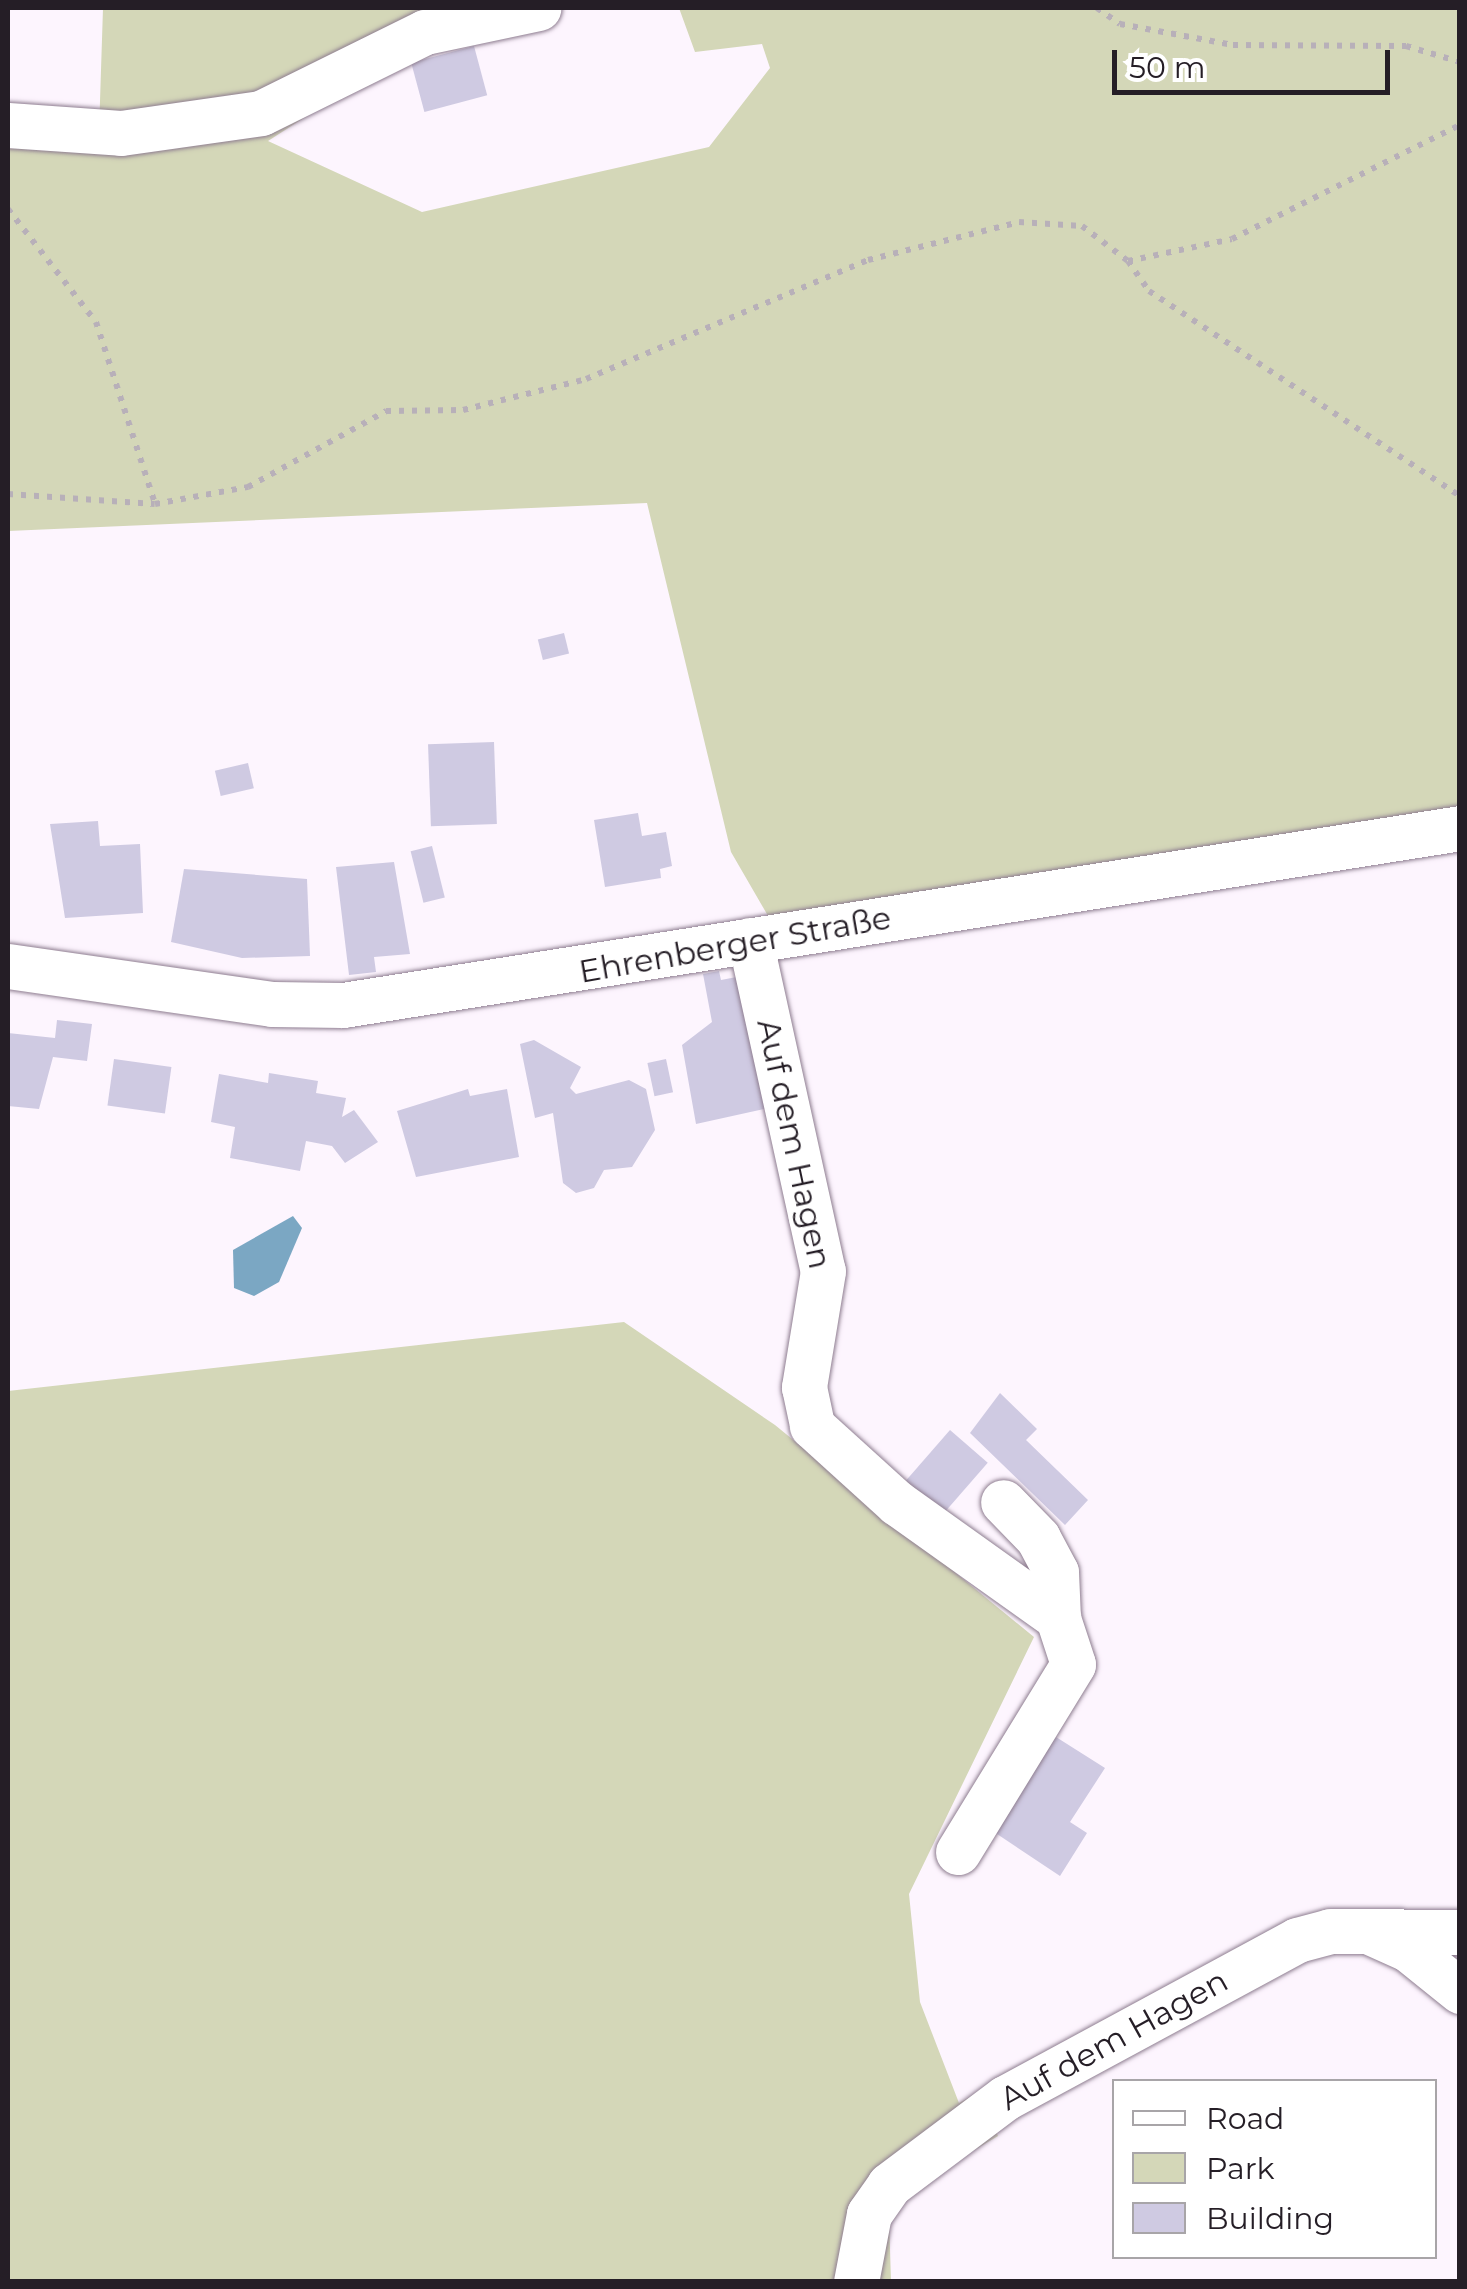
<!DOCTYPE html>
<meta charset="utf-8">
<style>
body{margin:0}
#map{position:relative;width:1467px;height:2289px;overflow:hidden;background:#fdf5fe;font-family:Montserrat,sans-serif}
div>[style]{position:absolute}
[style*='--x']{left:calc(var(--x)*1px);top:calc(var(--y)*1px);width:calc(var(--w)*1px);rotate:calc(var(--a)*1deg)}
.green>*{inset:0;background:#d4d7b8}
.water>*{inset:0;background:#7ba7c3}
.building>*{inset:0;background:#cfcae2;transform-origin:0 0}
.path>*{height:6px;margin-top:-3px;transform-origin:0;background:repeating-linear-gradient(90deg,#b8b0b9 0 5px,transparent 0 13px)}
.roads{filter:drop-shadow(0 0 2px #8e7d90) drop-shadow(0 0 2px #8e7d90)}
.minor>*{height:45px;margin:-22.5px;padding:0 22.5px;transform-origin:22.5px;border-radius:22.5px;background:#fff}
span{translate:-50% -50%;white-space:nowrap;text-align:center;line-height:1.15;-webkit-text-stroke:8px #fff;paint-order:stroke}
.street-label{font-size:32px;color:#251e26}
.frame{position:absolute;inset:0;border:10px solid #251e26;pointer-events:none}
.legend{position:absolute;left:1112px;top:2079px;width:325px;height:180px;box-sizing:border-box;background:#fff;border:2px solid #a8a5a8;margin:0;padding:12px 18px;list-style:none;font-size:30px;color:#251e26}
.legend li{display:flex;align-items:center;gap:20px;height:50px}
.legend b{width:50px;border:2px solid #a8a5a8}
.scale{position:absolute;left:1112px;top:50px;width:278px;height:45px;box-sizing:border-box;border:5px solid #251e26;border-top:0;padding-left:12px;font-size:30px;line-height:35px;white-space:nowrap;color:#251e26;-webkit-text-stroke:8px #fff;paint-order:stroke}
</style>
<div id="map">
<div class="green">
<div style="clip-path:polygon(103px 8px,564px 8px,402px 55px,268px 141px,422px 212px,709px 147px,770px 68px,762px 44px,695px 52px,679px 8px,1459px 8px,1459px 844px,775px 928px,731px 852px,647px 503px,8px 531px,8px 140px,99px 132px)"></div>
<div style="clip-path:polygon(624px 1322px,775px 1425px,1034px 1637px,909px 1894px,920px 2002px,959px 2103px,979px 2092px,998px 2136px,913px 2187px,889px 2217px,891px 2281px,8px 2281px,8px 1391px)"></div>
</div>
<div class="water">
<div style="clip-path:polygon(293px 1216px,302px 1228px,279px 1282px,254px 1296px,234px 1288px,233px 1250px)"></div>
</div>
<div class="building">
<div style="left:474px;top:46px;width:51px;height:65px;rotate:75deg"></div>
<div style="left:564px;top:633px;width:21px;height:27px;rotate:76deg"></div>
<div style="left:494px;top:742px;width:82px;height:66px;rotate:88deg"></div>
<div style="left:248px;top:763px;width:26px;height:34px;rotate:77deg"></div>
<div style="clip-path:polygon(638px 813px,642px 836px,666px 832px,672px 866px,660px 869px,661px 878px,605px 887px,594px 820px)"></div>
<div style="clip-path:polygon(98px 821px,100px 846px,140px 844px,143px 913px,65px 918px,50px 824px)"></div>
<div style="left:432px;top:846px;width:53px;height:22px;rotate:76deg"></div>
<div style="clip-path:polygon(394px 862px,410px 954px,374px 957px,376px 972px,349px 975px,336px 867px)"></div>
<div style="clip-path:polygon(184px 869px,307px 879px,310px 956px,242px 958px,171px 942px)"></div>
<div style="clip-path:polygon(719px 971px,721px 980px,747px 975px,769px 1108px,696px 1124px,682px 1045px,712px 1022px,703px 974px)"></div>
<div style="clip-path:polygon(57px 1020px,92px 1024px,87px 1061px,53px 1057px,39px 1109px,8px 1106px,8px 1033px,55px 1038px)"></div>
<div style="clip-path:polygon(534px 1040px,581px 1067px,570px 1088px,576px 1094px,629px 1080px,646px 1089px,655px 1130px,632px 1167px,604px 1170px,594px 1188px,576px 1193px,563px 1183px,553px 1113px,535px 1118px,520px 1044px)"></div>
<div style="left:114px;top:1059px;width:58px;height:47px;rotate:8deg"></div>
<div style="left:666px;top:1059px;width:34px;height:19px;rotate:78deg"></div>
<div style="clip-path:polygon(269px 1073px,318px 1081px,316px 1093px,346px 1098px,342px 1117px,354px 1110px,378px 1142px,345px 1163px,332px 1146px,306px 1141px,300px 1171px,230px 1158px,235px 1127px,211px 1122px,219px 1074px,268px 1083px)"></div>
<div style="clip-path:polygon(468px 1089px,470px 1096px,507px 1089px,519px 1157px,416px 1177px,397px 1111px)"></div>
<div style="clip-path:polygon(1000px 1393px,1037px 1429px,1026px 1440px,1088px 1500px,1065px 1525px,970px 1433px)"></div>
<div style="left:950px;top:1430px;width:50px;height:67px;rotate:41deg"></div>
<div style="clip-path:polygon(1056px 1737px,1105px 1768px,1070px 1822px,1087px 1833px,1060px 1876px,994px 1832px)"></div>
</div>
<div class="path">
<div style="--x:1097;--y:8;--w:28;--a:35"></div>
<div style="--x:1120;--y:24;--w:115;--a:10.5"></div>
<div style="--x:1233;--y:45;--w:173;--a:0.3"></div>
<div style="--x:1406;--y:46;--w:56;--a:16.5"></div>
<div style="--x:8;--y:209;--w:143;--a:52.1"></div>
<div style="--x:96;--y:322;--w:191;--a:72"></div>
<div style="--x:1128;--y:261;--w:37;--a:55"></div>
<div style="--x:1149;--y:291;--w:372;--a:33.4"></div>
<div style="--x:8;--y:494;--w:147;--a:3.9"></div>
<div style="--x:155;--y:504;--w:95;--a:-10.4"></div>
<div style="--x:248;--y:487;--w:158;--a:-28.8"></div>
<div style="--x:386;--y:411;--w:77;--a:-0.7"></div>
<div style="--x:463;--y:410;--w:127;--a:-14.1"></div>
<div style="--x:586;--y:379;--w:306;--a:-22.9"></div>
<div style="--x:868;--y:260;--w:156;--a:-14.1"></div>
<div style="--x:1019;--y:222;--w:63;--a:3.6"></div>
<div style="--x:1082;--y:226;--w:58;--a:37.3"></div>
<div style="--x:1128;--y:261;--w:106;--a:-11.9"></div>
<div style="--x:1232;--y:239;--w:255;--a:-26.6"></div>
</div>
<div class="roads">
<div class="minor">
<div style="--x:8;--y:125;--w:113;--a:4"></div>
<div style="--x:121;--y:133;--w:141;--a:-8.1"></div>
<div style="--x:261;--y:113;--w:183;--a:-26.3"></div>
<div style="--x:425;--y:32;--w:116;--a:-12"></div>
<div style="--x:750;--y:940;--w:339;--a:77.6"></div>
<div style="--x:823;--y:1271;--w:118;--a:99.3"></div>
<div style="--x:804;--y:1387;--w:40;--a:78"></div>
<div style="--x:812;--y:1426;--w:115;--a:42.2"></div>
<div style="--x:897;--y:1503;--w:198;--a:35.5"></div>
<div style="--x:8;--y:966;--w:267;--a:8.2"></div>
<div style="--x:272;--y:1004;--w:71;--a:0.8"></div>
<div style="--x:343;--y:1005;--w:1131;--a:-9"></div>
<div style="--x:958;--y:1852;--w:220;--a:-58.5"></div>
<div style="--x:1073;--y:1664;--w:48;--a:-108.1"></div>
<div style="--x:1058;--y:1618;--w:46;--a:-92.5"></div>
<div style="--x:1056;--y:1572;--w:38;--a:-118"></div>
<div style="--x:1038;--y:1538;--w:50;--a:-134.2"></div>
<div style="--x:1372;--y:1933;--w:39;--a:24"></div>
<div style="--x:1408;--y:1949;--w:67;--a:38.9"></div>
<div style="--x:856;--y:2282;--w:69;--a:-79.2"></div>
<div style="--x:869;--y:2214;--w:35;--a:-55"></div>
<div style="--x:889;--y:2185;--w:145;--a:-36.9"></div>
<div style="--x:1005;--y:2098;--w:332;--a:-28.4"></div>
<div style="--x:1297;--y:1940;--w:34;--a:-15"></div>
<div style="--x:1330;--y:1931;--w:130;--a:0.4"></div>
</div>
</div>
<div class="street-label">
<span style="left:735px;top:945px;rotate:-10deg">Ehrenberger Straße</span>
<span style="left:794px;top:1144px;rotate:78deg">Auf dem Hagen</span>
<span style="left:1114px;top:2040px;rotate:-29deg">Auf dem Hagen</span>
</div>
<div class="frame"></div>
<ul class="legend">
<li><b style="height:12px;background:#fff"></b>Road</li>
<li><b style="height:28px;background:#d4d7b8"></b>Park</li>
<li><b style="height:28px;background:#cfcae2"></b>Building</li>
</ul>
<div class="scale">50 m</div>
</div>
